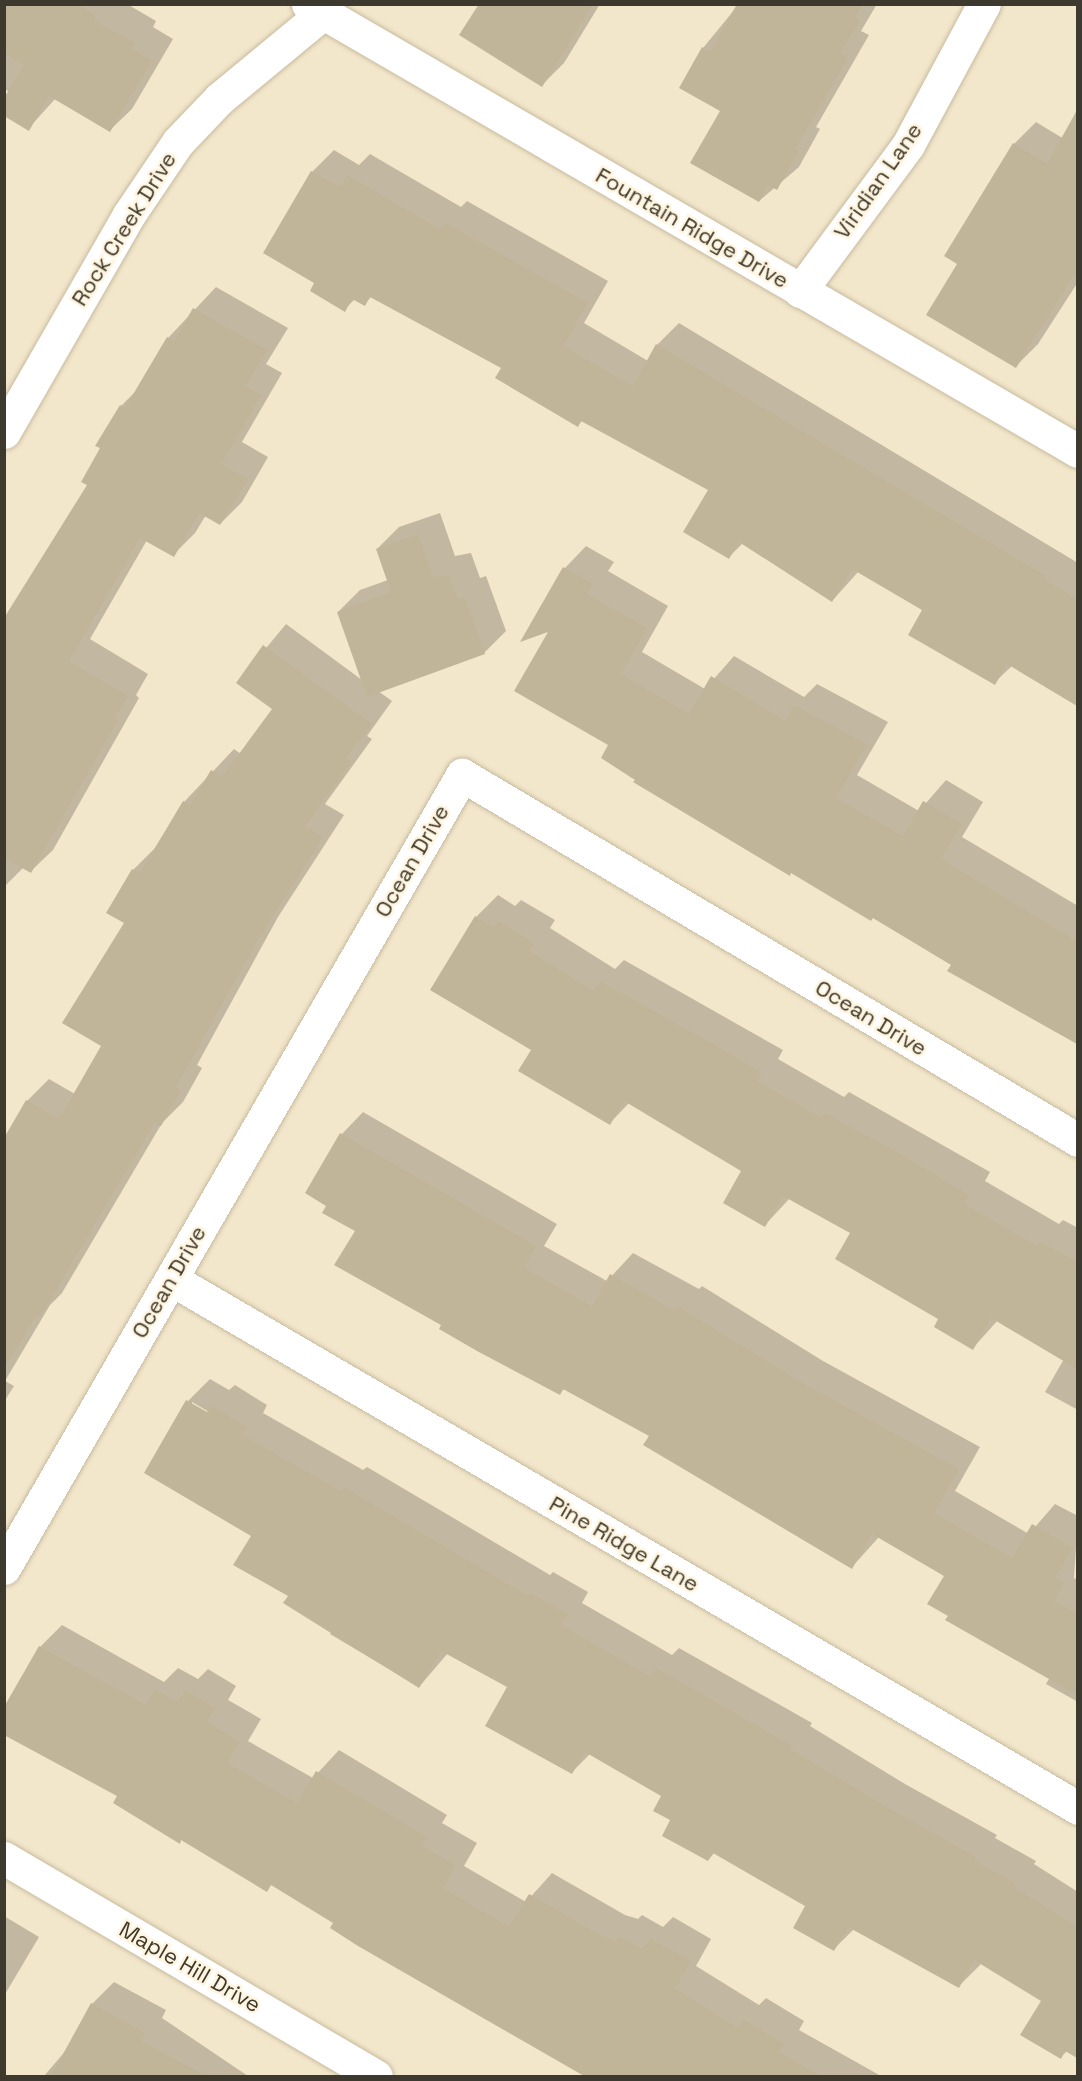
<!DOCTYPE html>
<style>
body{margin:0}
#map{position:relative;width:1082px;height:2081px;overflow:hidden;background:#f3e7cb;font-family:"Space Grotesk",sans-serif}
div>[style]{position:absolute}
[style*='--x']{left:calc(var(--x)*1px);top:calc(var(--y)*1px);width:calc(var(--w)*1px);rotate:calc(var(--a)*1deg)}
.shadow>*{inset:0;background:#0003}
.building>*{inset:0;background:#c0b499}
.roads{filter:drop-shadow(0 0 2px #c7bba0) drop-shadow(0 0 2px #c7bba0)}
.minor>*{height:33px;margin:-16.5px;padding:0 16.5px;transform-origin:16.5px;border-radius:16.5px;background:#fff}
span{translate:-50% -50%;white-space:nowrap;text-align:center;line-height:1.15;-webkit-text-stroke:5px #fff4de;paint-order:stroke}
.street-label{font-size:22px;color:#3e392e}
.frame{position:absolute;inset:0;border:6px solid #3e392e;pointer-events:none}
</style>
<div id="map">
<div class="shadow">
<div style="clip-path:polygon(4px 4px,127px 4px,156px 21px,153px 27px,173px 39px,132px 109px,110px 130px,56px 98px,28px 129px,10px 92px,4px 89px)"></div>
<div style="clip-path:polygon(480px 4px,600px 4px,564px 63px,542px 85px)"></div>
<div style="clip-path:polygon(739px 4px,877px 4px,861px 31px,869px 35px,816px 127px,820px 129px,799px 167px,759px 201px,722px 110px,703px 48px)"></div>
<div style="clip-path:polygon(1036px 122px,1064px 139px,1078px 122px,1078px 282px,1038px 344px,1016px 366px,959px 263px,1014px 144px)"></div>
<div style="clip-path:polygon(334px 150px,359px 165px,370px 154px,461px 207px,467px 201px,608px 281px,584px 323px,648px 361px,657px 345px,679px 323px,1078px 563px,1078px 705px,1012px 666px,994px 683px,925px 610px,859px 571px,832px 601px,743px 543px,729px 557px,710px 489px,583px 420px,578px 425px,503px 367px,372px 296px,364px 304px,355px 299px,344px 310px,316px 282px,312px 172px)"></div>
<div style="clip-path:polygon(216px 287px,288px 328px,266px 364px,282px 373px,242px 442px,268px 457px,242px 502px,220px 524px,206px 515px,195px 533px,173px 555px,147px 540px,90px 639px,148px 674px,136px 695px,139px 698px,53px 850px,31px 871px,24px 867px,4px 887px,4px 620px,89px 485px,121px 406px,138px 389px,168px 338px)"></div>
<div style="clip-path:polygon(440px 513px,455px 556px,471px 553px,480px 578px,486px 576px,506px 631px,484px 653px,378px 691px,392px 701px,367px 736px,372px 739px,325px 804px,344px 815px,278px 917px,197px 1065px,202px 1068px,183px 1102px,162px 1123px,62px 1293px,50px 1305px,5px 1381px,14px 1386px,4px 1402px,4px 1141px,27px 1101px,49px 1079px,75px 1094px,103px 1045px,133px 870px,155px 848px,184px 802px,234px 749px,241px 754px,275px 708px,238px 682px,286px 624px,362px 680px,338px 612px,360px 590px,388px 580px,377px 549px,399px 527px)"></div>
<div style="clip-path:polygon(586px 546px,614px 562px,608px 571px,668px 606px,642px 652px,705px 689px,734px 656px,804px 697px,817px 684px,888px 722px,857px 775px,919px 811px,946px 780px,983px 802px,962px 837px,1078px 906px,1078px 1041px,949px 970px,953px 965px,637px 779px,611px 745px,551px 629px,565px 568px)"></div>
<div style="clip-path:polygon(498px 895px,515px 906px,521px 900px,555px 920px,550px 928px,615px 969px,624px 960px,744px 1028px,783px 1050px,778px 1059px,844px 1097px,849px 1092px,990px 1172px,985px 1181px,1059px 1224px,1063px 1220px,1078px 1228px,1078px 1410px,1045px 1392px,1064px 1359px,998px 1320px,973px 1348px,852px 1232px,790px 1198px,765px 1225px,743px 1171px,629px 1103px,610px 1123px,533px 1050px,476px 917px)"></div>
<div style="clip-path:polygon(363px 1112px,557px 1224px,544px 1246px,607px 1281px,633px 1253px,699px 1289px,702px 1286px,823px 1361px,980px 1447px,955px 1491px,1029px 1534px,1055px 1504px,1078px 1516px,1074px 1578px,1078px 1580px,1078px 1702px,1046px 1684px,1050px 1677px,950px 1615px,946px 1575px,879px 1537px,852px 1567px,651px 1435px,565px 1388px,560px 1393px,443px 1325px,357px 1231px,328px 1206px,342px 1134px)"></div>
<div style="clip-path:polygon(evenodd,210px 1379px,229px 1390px,235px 1385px,267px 1405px,263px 1413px,363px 1470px,367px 1467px,550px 1575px,553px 1572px,588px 1592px,582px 1603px,672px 1655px,679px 1648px,812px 1723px,810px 1726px,905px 1784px,997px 1835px,995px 1838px,1036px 1861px,1034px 1864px,1078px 1892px,1078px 2057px,1067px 2051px,1061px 2057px,1043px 2001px,982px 1963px,959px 1986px,854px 1929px,834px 1949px,807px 1906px,715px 1852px,708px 1860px,672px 1820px,663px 1796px,590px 1754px,572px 1772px,509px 1686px,448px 1653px,419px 1687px,330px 1634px,332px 1631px,290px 1596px,188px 1401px,210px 1379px,192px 1402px,214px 1415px,213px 1417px,192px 1405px,192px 1402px)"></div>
<div style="clip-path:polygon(62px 1625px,164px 1682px,178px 1668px,198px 1679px,208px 1669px,236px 1686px,228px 1700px,261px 1719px,248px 1741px,313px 1778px,339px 1750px,447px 1815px,442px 1823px,477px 1843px,464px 1866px,526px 1902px,552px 1873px,625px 1915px,638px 1919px,642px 1915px,663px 1927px,673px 1917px,711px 1939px,696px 1966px,759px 2005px,766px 1998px,804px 2021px,799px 2030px,881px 2076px,601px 2076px,272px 1884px,267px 1890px,119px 1796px,40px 1647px)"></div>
<div style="clip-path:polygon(4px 1916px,39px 1937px,4px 1996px)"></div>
<div style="clip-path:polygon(114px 1982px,166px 2010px,162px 2018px,248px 2076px,44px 2076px,68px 2048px,92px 2004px)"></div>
</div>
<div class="building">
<div style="clip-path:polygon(4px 4px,77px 4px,96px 16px,94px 20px,135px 43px,132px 49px,152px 61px,110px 132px,49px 96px,29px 131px,4px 116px,4px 98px,24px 65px,4px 53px)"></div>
<div style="clip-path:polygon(479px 4px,593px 4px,542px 87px,459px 35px)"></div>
<div style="clip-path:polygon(737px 4px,863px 4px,855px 18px,860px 20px,840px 53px,848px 58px,795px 149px,799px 151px,777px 190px,768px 185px,759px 202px,690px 163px,720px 111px,679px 88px,702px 47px,710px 52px)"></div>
<div style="clip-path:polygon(1077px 110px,1077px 270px,1016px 368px,926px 315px,957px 264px,944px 256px,1013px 143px,1047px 164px)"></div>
<div style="clip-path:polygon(311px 171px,340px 187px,347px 175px,440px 229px,444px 222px,588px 303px,563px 346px,633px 386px,656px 344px,1046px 576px,1044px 579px,1077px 599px,1077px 706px,1007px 664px,995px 685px,908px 635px,922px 610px,852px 569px,832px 602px,739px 542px,729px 559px,683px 532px,708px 490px,581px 421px,578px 427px,495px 378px,501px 368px,370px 297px,365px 306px,352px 299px,345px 312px,310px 291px,314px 283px,263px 253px)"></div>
<div style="clip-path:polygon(193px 308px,267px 350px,245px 386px,261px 395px,221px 464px,248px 479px,220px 525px,199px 513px,174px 557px,140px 538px,69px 661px,128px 696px,115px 718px,118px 720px,31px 873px,4px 858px,4px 618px,87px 485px,81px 482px,100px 448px,95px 446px,120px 405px,125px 408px,167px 337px,174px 341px)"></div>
<div style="clip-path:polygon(418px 534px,433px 577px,449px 575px,458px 599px,465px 597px,485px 654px,367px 697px,337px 612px,391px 592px,376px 549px)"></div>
<div style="clip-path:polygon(563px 567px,593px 584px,587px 594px,647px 628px,621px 674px,689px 714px,711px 676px,785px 721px,794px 705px,867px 744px,836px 798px,903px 836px,923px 801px,962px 824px,941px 859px,1077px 941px,1077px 1044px,947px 971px,951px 965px,873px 918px,871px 921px,791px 873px,790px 876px,633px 782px,635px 780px,601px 758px,608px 745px,514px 691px,548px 632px,520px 642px)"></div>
<div style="clip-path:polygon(263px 645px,372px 724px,346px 758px,351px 762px,305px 826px,323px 837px,257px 941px,176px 1087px,181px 1090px,161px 1126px,155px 1122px,40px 1317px,37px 1315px,4px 1368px,4px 1138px,26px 1100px,59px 1119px,101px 1046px,62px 1023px,124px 923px,106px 913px,132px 869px,140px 873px,183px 801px,190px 805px,211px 770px,222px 777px,272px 709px,236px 683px)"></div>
<div style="clip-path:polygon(475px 916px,494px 928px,498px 921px,534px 943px,529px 951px,594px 991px,600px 981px,722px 1049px,762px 1073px,757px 1081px,822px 1118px,825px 1113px,897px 1152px,969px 1195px,964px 1204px,1037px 1246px,1040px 1241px,1077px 1262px,1077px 1369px,991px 1318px,973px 1350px,934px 1327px,938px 1319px,835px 1259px,850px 1233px,783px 1196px,765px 1227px,723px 1203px,741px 1171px,624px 1101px,610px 1125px,518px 1071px,531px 1050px,430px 990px)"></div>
<div style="clip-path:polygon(340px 1133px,536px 1246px,524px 1268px,592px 1306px,610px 1274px,676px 1311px,679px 1307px,801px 1382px,959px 1469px,934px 1513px,1012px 1558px,1032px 1524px,1073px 1548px,1055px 1578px,1064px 1583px,1054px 1601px,1077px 1614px,1077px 1695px,945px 1620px,948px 1616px,927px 1604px,944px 1576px,872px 1534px,852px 1569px,643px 1445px,649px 1436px,563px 1389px,560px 1395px,477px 1351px,439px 1329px,441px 1325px,334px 1265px,355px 1231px,322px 1213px,326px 1206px,305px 1193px)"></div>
<div style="clip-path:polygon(186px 1400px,207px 1412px,212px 1406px,247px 1427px,242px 1435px,341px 1491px,344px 1487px,528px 1596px,530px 1593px,568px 1614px,561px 1625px,651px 1677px,656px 1668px,791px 1745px,789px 1748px,883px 1805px,976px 1857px,974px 1860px,1015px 1883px,1014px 1887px,1077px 1927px,1077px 2058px,1065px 2051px,1061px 2059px,1020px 2035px,1041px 2001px,974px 1960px,959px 1988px,848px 1927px,834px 1951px,793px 1928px,805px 1906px,713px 1853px,708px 1861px,662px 1836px,670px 1820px,653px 1811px,661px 1796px,585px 1752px,572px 1774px,485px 1726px,507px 1687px,441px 1651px,419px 1688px,283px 1603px,288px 1596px,233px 1565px,251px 1536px,144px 1473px)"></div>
<div style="clip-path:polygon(39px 1646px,146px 1705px,155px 1689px,178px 1702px,185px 1690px,215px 1708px,207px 1722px,240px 1742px,227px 1763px,297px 1803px,316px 1771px,427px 1837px,422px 1846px,456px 1865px,443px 1888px,509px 1927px,529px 1894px,602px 1936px,616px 1941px,619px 1936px,642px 1949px,650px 1938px,691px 1961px,675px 1988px,738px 2028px,743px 2019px,784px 2044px,779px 2052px,821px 2076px,584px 2076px,358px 1946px,330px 1928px,333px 1923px,271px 1885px,267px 1892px,181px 1840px,180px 1844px,113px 1803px,117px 1796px,4px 1735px,4px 1707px)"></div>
<div style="clip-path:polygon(91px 2003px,145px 2033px,141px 2041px,207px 2076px,51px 2076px)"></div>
</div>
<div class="roads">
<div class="minor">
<div style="--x:308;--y:4;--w:890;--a:30.14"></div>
<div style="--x:800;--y:291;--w:182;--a:-53.5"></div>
<div style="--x:908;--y:145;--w:160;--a:-61.7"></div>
<div style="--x:4;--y:432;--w:249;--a:-60.1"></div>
<div style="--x:128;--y:216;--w:89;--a:-56"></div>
<div style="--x:178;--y:142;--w:59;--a:-46.4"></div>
<div style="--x:219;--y:99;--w:135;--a:-39.6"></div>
<div style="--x:323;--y:13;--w:10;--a:-61"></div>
<div style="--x:171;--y:1279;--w:1050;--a:30.25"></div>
<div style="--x:4;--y:1568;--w:916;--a:-59.99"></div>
<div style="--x:462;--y:775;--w:716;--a:30.65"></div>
<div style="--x:4;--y:1858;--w:431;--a:30.4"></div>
</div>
</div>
<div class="street-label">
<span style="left:878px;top:181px;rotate:-55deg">Viridian Lane</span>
<span style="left:692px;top:228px;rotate:30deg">Fountain Ridge Drive</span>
<span style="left:124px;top:229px;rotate:-58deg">Rock Creek Drive</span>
<span style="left:412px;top:861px;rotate:-60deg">Ocean Drive</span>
<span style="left:871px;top:1018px;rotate:31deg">Ocean Drive</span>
<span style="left:169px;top:1282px;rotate:-60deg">Ocean Drive</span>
<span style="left:624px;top:1544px;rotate:30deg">Pine Ridge Lane</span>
<span style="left:190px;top:1967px;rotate:30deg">Maple Hill Drive</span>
</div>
<div class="frame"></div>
</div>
